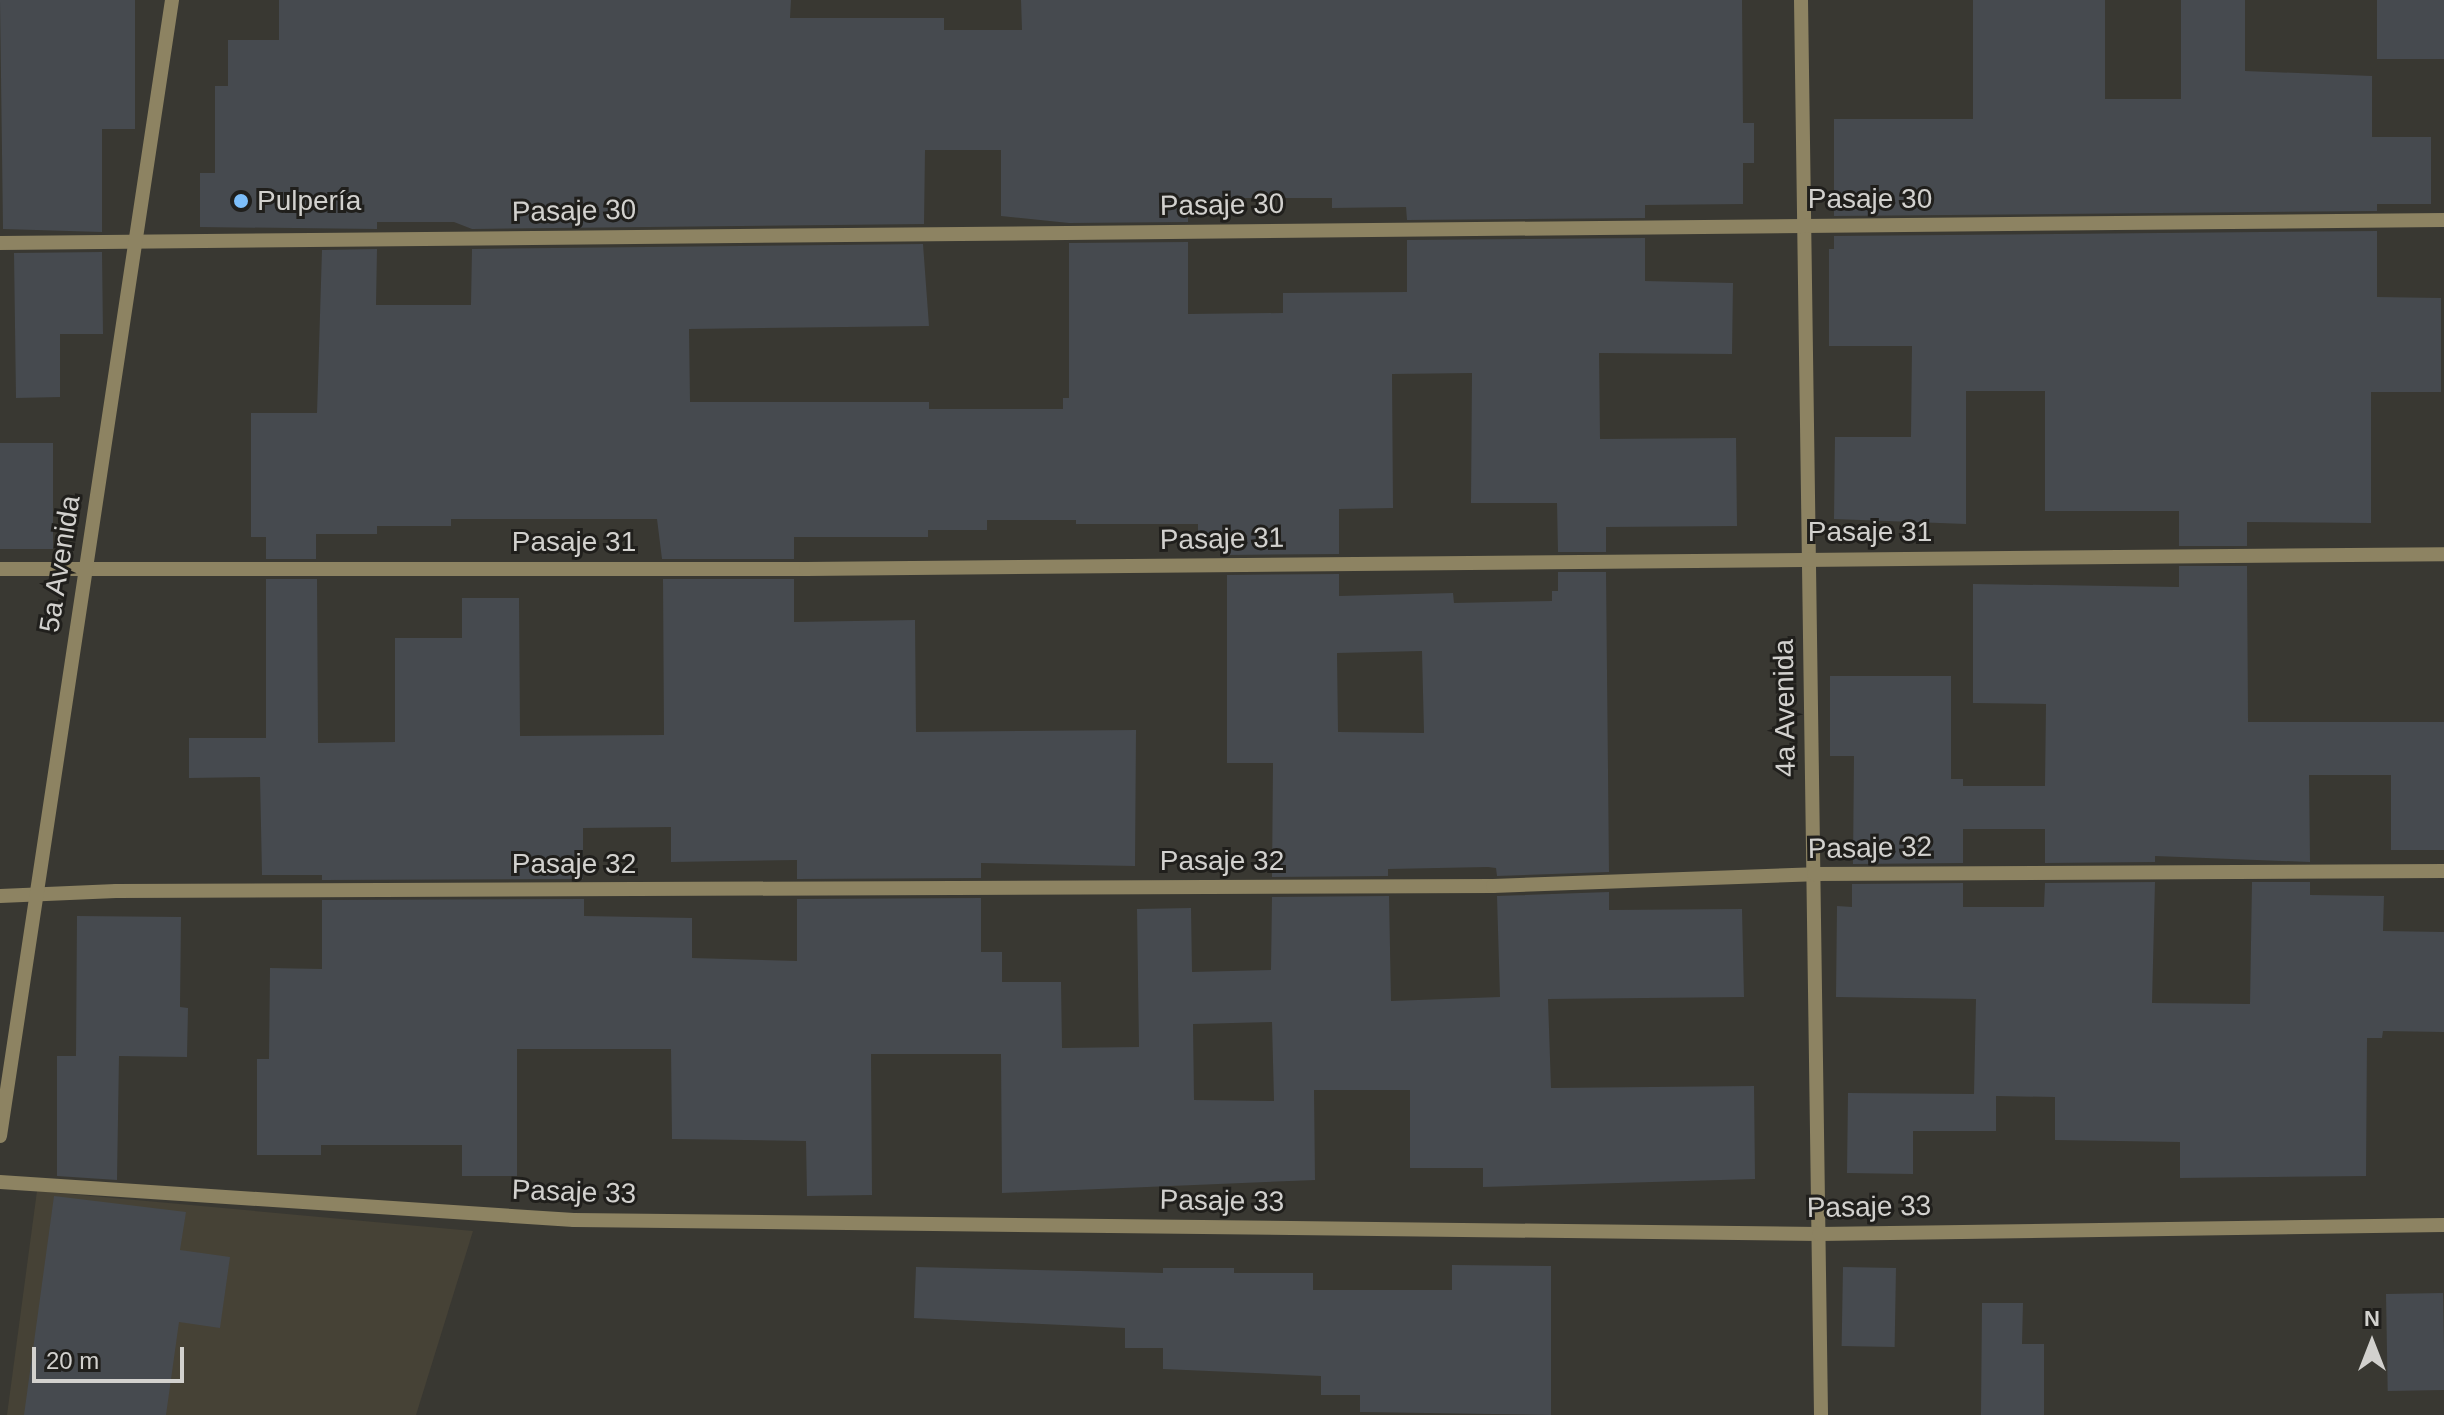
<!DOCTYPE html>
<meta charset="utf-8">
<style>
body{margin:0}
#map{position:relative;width:2444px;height:1415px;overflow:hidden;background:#393832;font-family:Arial,sans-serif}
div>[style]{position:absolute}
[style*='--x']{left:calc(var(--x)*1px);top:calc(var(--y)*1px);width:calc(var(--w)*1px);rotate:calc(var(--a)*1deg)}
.built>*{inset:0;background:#464236}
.building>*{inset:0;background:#464a4f;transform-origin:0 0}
.minor>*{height:14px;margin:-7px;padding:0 7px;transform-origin:7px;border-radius:7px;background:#8d8362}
.dots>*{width:22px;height:22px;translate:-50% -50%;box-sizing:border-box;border:4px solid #201f1c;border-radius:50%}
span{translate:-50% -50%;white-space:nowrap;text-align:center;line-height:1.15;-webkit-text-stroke:6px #201f1c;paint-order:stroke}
.street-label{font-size:28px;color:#d2d1ce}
.poi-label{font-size:28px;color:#d2d1ce}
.left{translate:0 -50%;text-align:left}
.north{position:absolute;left:2332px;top:1303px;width:80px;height:80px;-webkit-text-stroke:6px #201f1c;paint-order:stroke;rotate:0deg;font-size:22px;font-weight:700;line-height:32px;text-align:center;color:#d2d1ce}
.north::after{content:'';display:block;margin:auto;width:28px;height:36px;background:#d2d1ce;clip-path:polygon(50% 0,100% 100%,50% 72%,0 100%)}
.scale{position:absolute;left:32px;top:1347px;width:152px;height:36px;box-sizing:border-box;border:4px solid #d2d1ce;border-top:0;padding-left:10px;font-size:24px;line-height:28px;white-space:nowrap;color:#d2d1ce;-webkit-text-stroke:6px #201f1c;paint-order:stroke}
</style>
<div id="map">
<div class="built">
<div style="clip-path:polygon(37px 1191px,473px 1231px,416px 1415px,7px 1415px)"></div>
</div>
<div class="building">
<div style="clip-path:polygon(0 0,135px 0,135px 129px,102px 129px,102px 232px,3px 229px)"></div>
<div style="clip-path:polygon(279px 0,791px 0,790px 18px,944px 18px,944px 30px,1022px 30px,1021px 0,1742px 0,1743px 123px,1754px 123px,1754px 163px,1743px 163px,1743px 204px,1645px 205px,1645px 218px,1407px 220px,1406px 207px,1332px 208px,1332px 198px,1201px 198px,1201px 215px,1188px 215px,1188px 222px,1069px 223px,1001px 216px,1001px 150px,925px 150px,924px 224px,472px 229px,454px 222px,377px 222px,377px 229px,200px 227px,200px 173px,215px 173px,215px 86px,228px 86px,228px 40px,279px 40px)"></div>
<div style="clip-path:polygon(1973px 0,2105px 0,2105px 99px,2181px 99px,2181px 0,2245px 0,2245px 71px,2372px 76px,2372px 137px,2431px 137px,2431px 204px,2377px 204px,2377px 211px,1834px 216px,1834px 119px,1973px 119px)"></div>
<div style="left:2377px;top:0;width:67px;height:59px"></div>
<div style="clip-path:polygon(2377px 231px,2377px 297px,2441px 298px,2441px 392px,2371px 392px,2371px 523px,2247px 522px,2247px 546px,2179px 546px,2179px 511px,2045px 511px,2045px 391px,1966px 391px,1966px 524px,1834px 519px,1835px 437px,1911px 437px,1912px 346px,1829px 346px,1829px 249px,1834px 249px,1834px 236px)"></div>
<div style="clip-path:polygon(1645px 238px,1645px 281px,1733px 283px,1732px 354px,1599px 353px,1600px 439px,1736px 438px,1737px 526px,1606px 527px,1606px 552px,1558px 552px,1557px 503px,1471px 503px,1472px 373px,1392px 374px,1393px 508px,1339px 509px,1339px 554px,1227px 555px,1227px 547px,1198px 547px,1198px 524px,1076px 524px,1076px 520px,987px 520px,987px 530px,928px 530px,928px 537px,794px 537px,794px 559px,662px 559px,657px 519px,451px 519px,451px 526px,377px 526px,377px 534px,316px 534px,316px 559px,266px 559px,266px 537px,251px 537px,251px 413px,317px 413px,322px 250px,377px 249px,376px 305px,471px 305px,472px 249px,923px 244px,929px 326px,689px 329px,690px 402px,929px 402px,929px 409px,1063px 409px,1063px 398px,1069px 398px,1069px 243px,1188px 242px,1188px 314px,1283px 313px,1283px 293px,1407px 292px,1407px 240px)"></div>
<div style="clip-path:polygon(102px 252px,103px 334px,60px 334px,60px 397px,16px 398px,14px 253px)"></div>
<div style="left:0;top:443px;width:53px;height:106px"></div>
<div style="clip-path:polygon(2179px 566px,2247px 566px,2248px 722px,2444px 722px,2444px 850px,2391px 850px,2391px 775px,2309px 775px,2310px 862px,2155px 856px,2155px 862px,2045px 863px,2045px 829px,1963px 829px,1963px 863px,1853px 864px,1854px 756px,1830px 756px,1830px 676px,1951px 676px,1951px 779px,1963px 779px,1963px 786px,2045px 786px,2046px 704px,1973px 703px,1973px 584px,2179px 587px)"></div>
<div style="clip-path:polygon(evenodd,1558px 572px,1606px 572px,1609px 872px,1497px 876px,1496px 868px,1488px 867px,1388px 869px,1388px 876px,1272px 877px,1273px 763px,1227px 763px,1227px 575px,1339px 574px,1339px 596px,1453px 593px,1454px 603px,1552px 601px,1552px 591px,1558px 591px,1558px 572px,1422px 651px,1424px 733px,1338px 732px,1337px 653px,1422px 651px)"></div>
<div style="clip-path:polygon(266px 579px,317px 579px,318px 743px,395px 742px,395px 638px,462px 638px,462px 598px,519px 598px,520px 736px,664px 735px,663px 579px,794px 579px,794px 622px,915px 620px,916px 732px,1136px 730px,1135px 866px,981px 863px,981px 878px,797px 879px,797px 860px,671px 862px,671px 827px,583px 828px,583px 879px,322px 880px,322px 875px,262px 875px,260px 777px,189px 778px,189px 738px,266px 738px)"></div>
<div style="clip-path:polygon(2155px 882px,2152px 1003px,2250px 1004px,2252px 882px,2310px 882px,2310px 895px,2384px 896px,2383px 931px,2444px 932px,2444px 1032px,2383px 1031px,2382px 1038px,2367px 1038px,2366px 1176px,2180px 1178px,2180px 1142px,2055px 1140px,2055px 1097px,1996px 1096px,1996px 1131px,1913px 1131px,1913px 1174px,1847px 1173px,1848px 1093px,1974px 1094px,1976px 999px,1836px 997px,1837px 906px,1852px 907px,1852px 884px,1963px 883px,1963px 907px,2044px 907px,2045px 883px)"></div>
<div style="clip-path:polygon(evenodd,1609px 892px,1609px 910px,1742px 909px,1744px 997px,1548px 999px,1551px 1088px,1754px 1086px,1755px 1179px,1483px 1187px,1483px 1168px,1410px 1168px,1410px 1090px,1314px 1090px,1315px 1180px,1002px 1193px,1001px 1054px,871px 1054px,872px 1195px,807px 1196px,806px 1141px,672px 1139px,671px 1049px,517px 1049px,517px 1176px,462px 1176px,462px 1145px,321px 1145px,321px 1155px,257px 1155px,257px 1059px,269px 1059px,270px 968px,322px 969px,322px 900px,584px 899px,584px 916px,692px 918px,692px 958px,797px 961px,797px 899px,981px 898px,981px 952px,1002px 952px,1002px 982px,1061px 982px,1062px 1048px,1139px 1047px,1137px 909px,1191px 908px,1192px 972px,1271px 970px,1272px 897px,1389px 896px,1391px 1001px,1500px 997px,1497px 896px,1609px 892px,1272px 1022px,1274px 1101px,1194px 1100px,1193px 1024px,1272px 1022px)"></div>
<div style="clip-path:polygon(77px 916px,181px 917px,180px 1007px,188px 1008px,187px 1057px,119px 1056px,117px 1180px,57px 1176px,57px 1056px,76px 1056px)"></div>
<div style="clip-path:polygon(54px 1196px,186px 1212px,180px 1250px,230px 1257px,220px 1328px,179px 1322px,166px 1415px,24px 1415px)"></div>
<div style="clip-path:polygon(1452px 1265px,1551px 1266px,1551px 1415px,1360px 1412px,1360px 1395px,1321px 1395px,1321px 1376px,1163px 1369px,1163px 1348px,1125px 1348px,1125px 1328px,914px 1318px,916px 1267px,1163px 1273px,1163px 1268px,1234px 1268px,1234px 1273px,1313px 1273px,1313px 1290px,1452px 1290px)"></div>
<div style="left:1843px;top:1267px;width:53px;height:79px;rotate:1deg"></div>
<div style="left:2443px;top:1293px;width:97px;height:57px;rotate:89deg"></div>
<div style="clip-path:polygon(1982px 1303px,2023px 1303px,2022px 1344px,2044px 1344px,2044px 1415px,1981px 1415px)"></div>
</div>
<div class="minor">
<div style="--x:1801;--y:0;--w:1415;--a:89.19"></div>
<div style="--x:0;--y:243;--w:2444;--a:-0.54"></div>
<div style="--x:0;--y:569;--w:806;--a:0"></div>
<div style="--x:806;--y:569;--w:1638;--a:-0.52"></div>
<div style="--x:0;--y:896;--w:116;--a:-2.5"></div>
<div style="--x:116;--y:891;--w:1377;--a:-0.21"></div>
<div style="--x:1493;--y:886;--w:321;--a:-2.1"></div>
<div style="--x:1814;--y:874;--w:630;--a:-0.27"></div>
<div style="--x:0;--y:1136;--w:1149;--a:-81.39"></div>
<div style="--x:0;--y:1182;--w:575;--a:3.79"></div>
<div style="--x:574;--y:1220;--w:1245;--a:0.64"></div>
<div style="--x:1819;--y:1234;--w:625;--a:-0.83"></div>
</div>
<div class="dots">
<div style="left:241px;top:201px;background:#7dbef9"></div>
</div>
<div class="street-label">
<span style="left:1870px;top:199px">Pasaje 30</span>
<span style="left:1222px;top:205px;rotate:-1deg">Pasaje 30</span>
<span style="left:574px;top:211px;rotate:-1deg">Pasaje 30</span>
<span style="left:1870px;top:532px">Pasaje 31</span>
<span style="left:1222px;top:539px;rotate:-1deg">Pasaje 31</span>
<span style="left:574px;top:542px">Pasaje 31</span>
<span style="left:60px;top:564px;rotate:-81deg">5a Avenida</span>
<span style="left:1785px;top:708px;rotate:-91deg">4a Avenida</span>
<span style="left:1870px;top:848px;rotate:-1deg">Pasaje 32</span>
<span style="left:1222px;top:861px">Pasaje 32</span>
<span style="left:574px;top:864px">Pasaje 32</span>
<span style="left:574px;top:1192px;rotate:2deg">Pasaje 33</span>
<span style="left:1222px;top:1201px;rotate:1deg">Pasaje 33</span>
<span style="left:1869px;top:1207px;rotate:-1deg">Pasaje 33</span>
</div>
<div class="poi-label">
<span class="left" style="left:257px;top:201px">Pulpería</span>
</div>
<div class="north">N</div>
<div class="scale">20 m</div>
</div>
